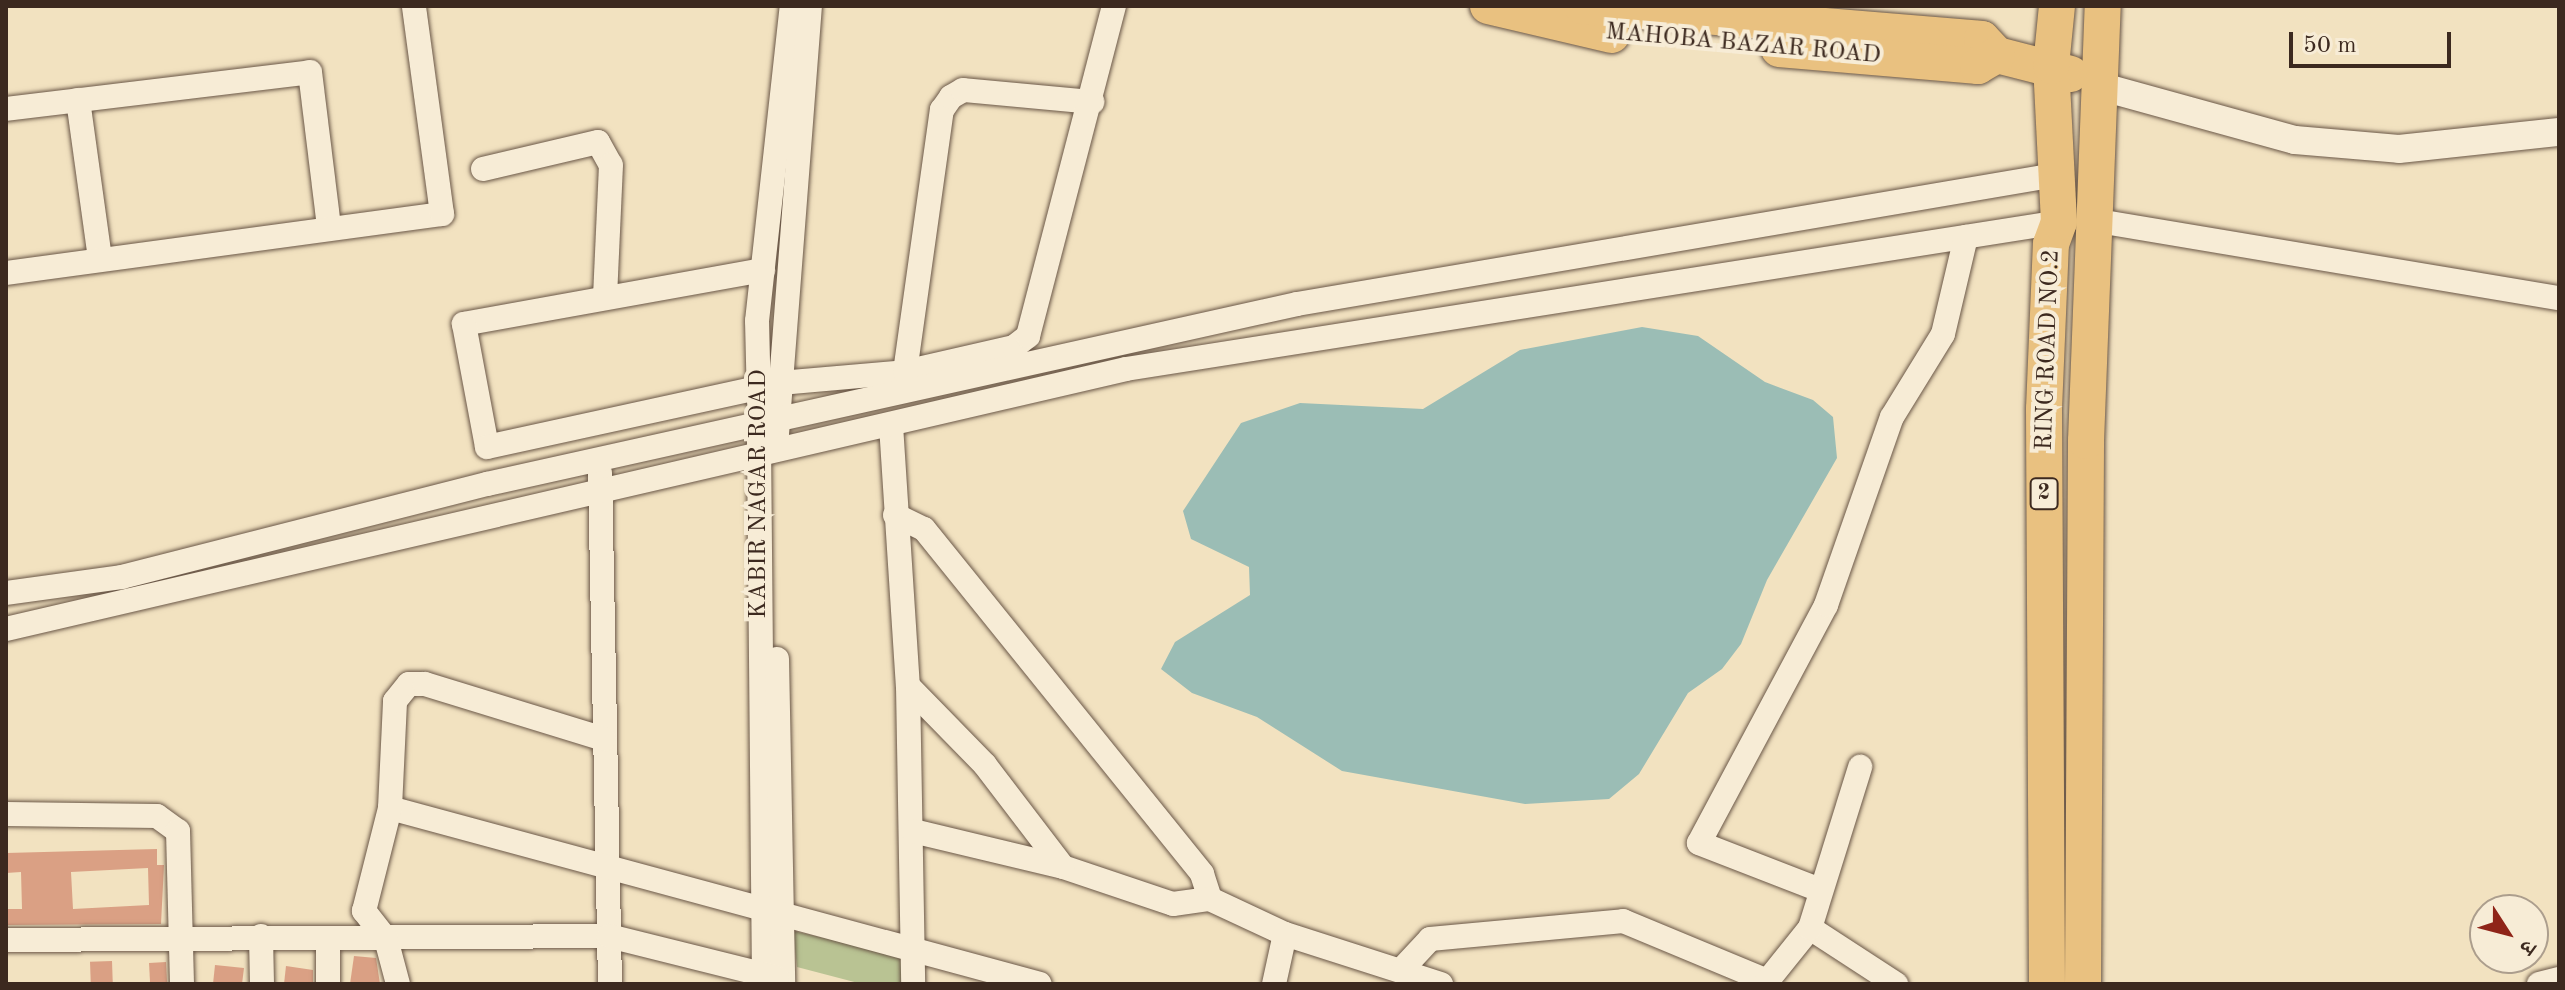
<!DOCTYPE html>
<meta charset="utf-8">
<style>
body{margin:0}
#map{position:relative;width:2565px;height:990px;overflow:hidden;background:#f2e2c0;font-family:"Old Standard TT","Noto Serif Devanagari",serif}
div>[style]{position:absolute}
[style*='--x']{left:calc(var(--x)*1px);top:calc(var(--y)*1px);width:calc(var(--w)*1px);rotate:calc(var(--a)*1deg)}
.green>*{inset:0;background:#b9c393}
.water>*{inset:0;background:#9bbdb5}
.building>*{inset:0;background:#daa084;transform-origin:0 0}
.roads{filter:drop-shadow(0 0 2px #6a5747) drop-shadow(0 0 2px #6a5747)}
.minor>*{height:24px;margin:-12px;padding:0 12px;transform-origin:12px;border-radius:12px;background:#f7ecd6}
.tertiary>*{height:28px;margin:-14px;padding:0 14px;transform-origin:14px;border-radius:14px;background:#f7ecd6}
.primary>*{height:36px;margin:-18px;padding:0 18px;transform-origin:18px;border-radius:18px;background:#e9c180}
span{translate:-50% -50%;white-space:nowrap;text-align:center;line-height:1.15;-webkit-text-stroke:8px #f7ecd6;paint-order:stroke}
.shield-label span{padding:2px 6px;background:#f7ecd6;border:2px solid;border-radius:6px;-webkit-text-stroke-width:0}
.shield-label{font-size:22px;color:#3c291f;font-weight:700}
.street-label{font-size:24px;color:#3c291f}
.frame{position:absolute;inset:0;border:8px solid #3c291f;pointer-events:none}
.north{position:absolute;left:2469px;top:894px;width:80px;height:80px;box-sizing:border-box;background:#f7ecd6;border:2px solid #ac9e8d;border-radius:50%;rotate:126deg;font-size:22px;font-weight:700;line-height:32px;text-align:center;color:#3c291f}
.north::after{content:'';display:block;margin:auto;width:28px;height:36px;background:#8f2418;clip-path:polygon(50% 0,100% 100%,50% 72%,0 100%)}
.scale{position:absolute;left:2289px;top:32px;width:162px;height:36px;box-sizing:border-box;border:4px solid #3c291f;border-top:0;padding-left:10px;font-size:24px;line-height:28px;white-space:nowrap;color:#3c291f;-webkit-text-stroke:6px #f7ecd6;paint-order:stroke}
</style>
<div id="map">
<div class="green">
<div style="clip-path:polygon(793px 931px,906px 956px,904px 984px,862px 984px,797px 967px)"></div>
</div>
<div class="water">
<div style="clip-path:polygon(1642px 327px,1698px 336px,1765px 382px,1813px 400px,1833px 417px,1837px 458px,1767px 580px,1741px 644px,1722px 669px,1688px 693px,1639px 774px,1609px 799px,1525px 804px,1342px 771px,1257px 717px,1192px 693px,1161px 669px,1175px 642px,1250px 595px,1249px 567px,1191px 539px,1183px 511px,1241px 423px,1300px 403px,1423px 409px,1520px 350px)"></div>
</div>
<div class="building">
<div style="clip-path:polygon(evenodd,157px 849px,157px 865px,164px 865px,161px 924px,6px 925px,6px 909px,22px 909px,21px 872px,6px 873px,6px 853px,157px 849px,148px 868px,149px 905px,73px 909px,71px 872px,148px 868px)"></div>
<div style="clip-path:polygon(354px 956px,376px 958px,380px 984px,350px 984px)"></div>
<div style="left:112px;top:961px;width:23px;height:22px;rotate:88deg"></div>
<div style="left:166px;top:962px;width:22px;height:17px;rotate:87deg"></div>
<div style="clip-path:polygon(215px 965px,244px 968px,242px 984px,213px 984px)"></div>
<div style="clip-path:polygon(286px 966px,313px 970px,313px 984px,284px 984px)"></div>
</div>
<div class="roads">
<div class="minor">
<div style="--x:78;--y:100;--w:160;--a:82.1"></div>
<div style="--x:6;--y:109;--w:306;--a:-6.9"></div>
<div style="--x:310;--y:72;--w:147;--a:83"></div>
<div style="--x:483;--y:169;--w:118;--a:-13.2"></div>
<div style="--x:598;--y:142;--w:26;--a:61"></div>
<div style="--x:611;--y:165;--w:132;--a:92.6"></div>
<div style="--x:2092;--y:220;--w:473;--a:9.5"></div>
<div style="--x:763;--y:270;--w:304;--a:169.8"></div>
<div style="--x:464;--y:324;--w:125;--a:79.4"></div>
<div style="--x:487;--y:447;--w:300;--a:-12.3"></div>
<div style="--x:780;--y:383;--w:125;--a:-5"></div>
<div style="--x:905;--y:372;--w:265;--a:-82"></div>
<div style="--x:942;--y:110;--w:16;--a:-55"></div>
<div style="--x:951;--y:97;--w:14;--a:-30"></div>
<div style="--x:963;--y:90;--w:130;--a:5.3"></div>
<div style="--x:6;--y:273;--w:440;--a:-7.7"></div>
<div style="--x:442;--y:214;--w:210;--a:-97.7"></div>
<div style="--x:905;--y:372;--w:112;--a:-12.9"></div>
<div style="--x:1014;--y:347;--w:18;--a:-38"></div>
<div style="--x:1028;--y:336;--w:341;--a:-75.4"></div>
<div style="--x:759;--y:402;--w:81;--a:-91.4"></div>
<div style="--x:757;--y:321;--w:317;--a:-83.7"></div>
<div style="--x:891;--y:425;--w:262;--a:86.3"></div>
<div style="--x:908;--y:686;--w:298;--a:89"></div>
<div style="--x:777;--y:434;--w:429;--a:-85.6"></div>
<div style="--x:759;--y:442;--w:542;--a:89.47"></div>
<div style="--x:600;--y:473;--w:511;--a:88.88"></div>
<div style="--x:895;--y:515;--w:32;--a:26"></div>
<div style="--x:924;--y:529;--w:443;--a:51.1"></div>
<div style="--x:1202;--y:874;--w:26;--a:72"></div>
<div style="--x:6;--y:593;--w:117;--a:-7.9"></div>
<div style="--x:122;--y:577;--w:377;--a:-14.3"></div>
<div style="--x:487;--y:484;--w:830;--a:-12.53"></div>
<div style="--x:1297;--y:304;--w:770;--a:-9.65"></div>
<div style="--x:6;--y:629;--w:1150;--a:-13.07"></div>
<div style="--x:1126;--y:369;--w:945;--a:-8.95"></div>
<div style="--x:777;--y:659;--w:325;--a:88.9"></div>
<div style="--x:908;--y:686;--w:110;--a:45.7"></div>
<div style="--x:985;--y:765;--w:128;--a:52.6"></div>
<div style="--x:1063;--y:867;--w:116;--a:18.6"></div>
<div style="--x:1173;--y:904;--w:37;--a:-8"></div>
<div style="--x:1210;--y:899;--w:83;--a:25"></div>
<div style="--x:1285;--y:934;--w:164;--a:17.8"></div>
<div style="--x:390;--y:808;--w:673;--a:15.15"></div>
<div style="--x:6;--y:814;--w:151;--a:0.8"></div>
<div style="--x:157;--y:816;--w:26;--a:36"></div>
<div style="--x:178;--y:831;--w:153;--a:88.5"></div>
<div style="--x:913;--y:831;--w:154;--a:13.5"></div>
<div style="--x:1820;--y:890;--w:130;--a:-158.8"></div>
<div style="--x:1699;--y:843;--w:270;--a:-61.9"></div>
<div style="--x:1826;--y:605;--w:199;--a:-70.7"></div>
<div style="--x:1892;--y:417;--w:97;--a:-58.4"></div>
<div style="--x:1943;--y:334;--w:100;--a:-76.7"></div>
<div style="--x:1810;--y:928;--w:103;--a:33.1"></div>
<div style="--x:261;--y:936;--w:48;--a:88.8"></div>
<div style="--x:328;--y:939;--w:45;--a:90"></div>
<div style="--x:6;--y:940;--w:603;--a:-0.38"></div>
<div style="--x:609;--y:936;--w:173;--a:14"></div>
<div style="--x:1404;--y:967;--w:38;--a:-47"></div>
<div style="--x:1430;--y:939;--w:194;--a:-5.3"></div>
<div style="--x:1623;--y:921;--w:156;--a:22.6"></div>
<div style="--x:398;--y:984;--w:47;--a:-104.9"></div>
<div style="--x:386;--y:939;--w:36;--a:-128"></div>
<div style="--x:364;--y:911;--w:106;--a:-75.8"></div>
<div style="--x:390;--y:808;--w:107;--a:-87.3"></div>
<div style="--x:395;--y:701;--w:22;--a:-51"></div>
<div style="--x:409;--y:684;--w:16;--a:0"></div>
<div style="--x:425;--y:684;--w:187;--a:17.1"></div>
<div style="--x:1274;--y:984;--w:51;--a:-77.6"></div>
<div style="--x:1765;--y:984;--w:72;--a:-51.2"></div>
<div style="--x:1810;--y:928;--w:169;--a:-72.7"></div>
<div style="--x:2539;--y:984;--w:21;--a:-14"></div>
</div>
<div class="tertiary">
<div style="--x:2099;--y:86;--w:203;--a:15.4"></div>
<div style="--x:2295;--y:140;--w:104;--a:4.9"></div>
<div style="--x:2399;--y:149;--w:161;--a:-6.1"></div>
</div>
<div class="primary">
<div style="--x:1488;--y:6;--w:127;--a:13.2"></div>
<div style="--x:1582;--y:6;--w:401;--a:4.7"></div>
<div style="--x:1982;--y:39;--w:22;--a:47"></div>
<div style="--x:1997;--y:55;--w:76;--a:14.4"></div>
<div style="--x:1779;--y:49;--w:200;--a:4.9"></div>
<div style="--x:1978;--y:66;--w:22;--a:-30"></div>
<div style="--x:2047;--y:984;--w:575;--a:-90.3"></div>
<div style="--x:2044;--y:409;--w:165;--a:-87.6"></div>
<div style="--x:2051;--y:244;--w:23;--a:-70"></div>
<div style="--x:2059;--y:222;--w:156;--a:-92.9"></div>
<div style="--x:2051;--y:66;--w:60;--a:-84.3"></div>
<div style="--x:2083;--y:984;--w:543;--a:-89.68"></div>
<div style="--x:2086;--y:441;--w:435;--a:-87.8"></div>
</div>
</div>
<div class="shield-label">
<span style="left:2044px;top:494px">2</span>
</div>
<div class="street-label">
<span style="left:1743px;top:45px;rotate:5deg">MAHOBA BAZAR ROAD</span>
<span style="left:2049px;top:350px;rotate:-88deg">RING ROAD NO.2</span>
<span style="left:760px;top:494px;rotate:-90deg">KABIR NAGAR ROAD</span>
</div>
<div class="frame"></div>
<div class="north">उ</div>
<div class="scale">50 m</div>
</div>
